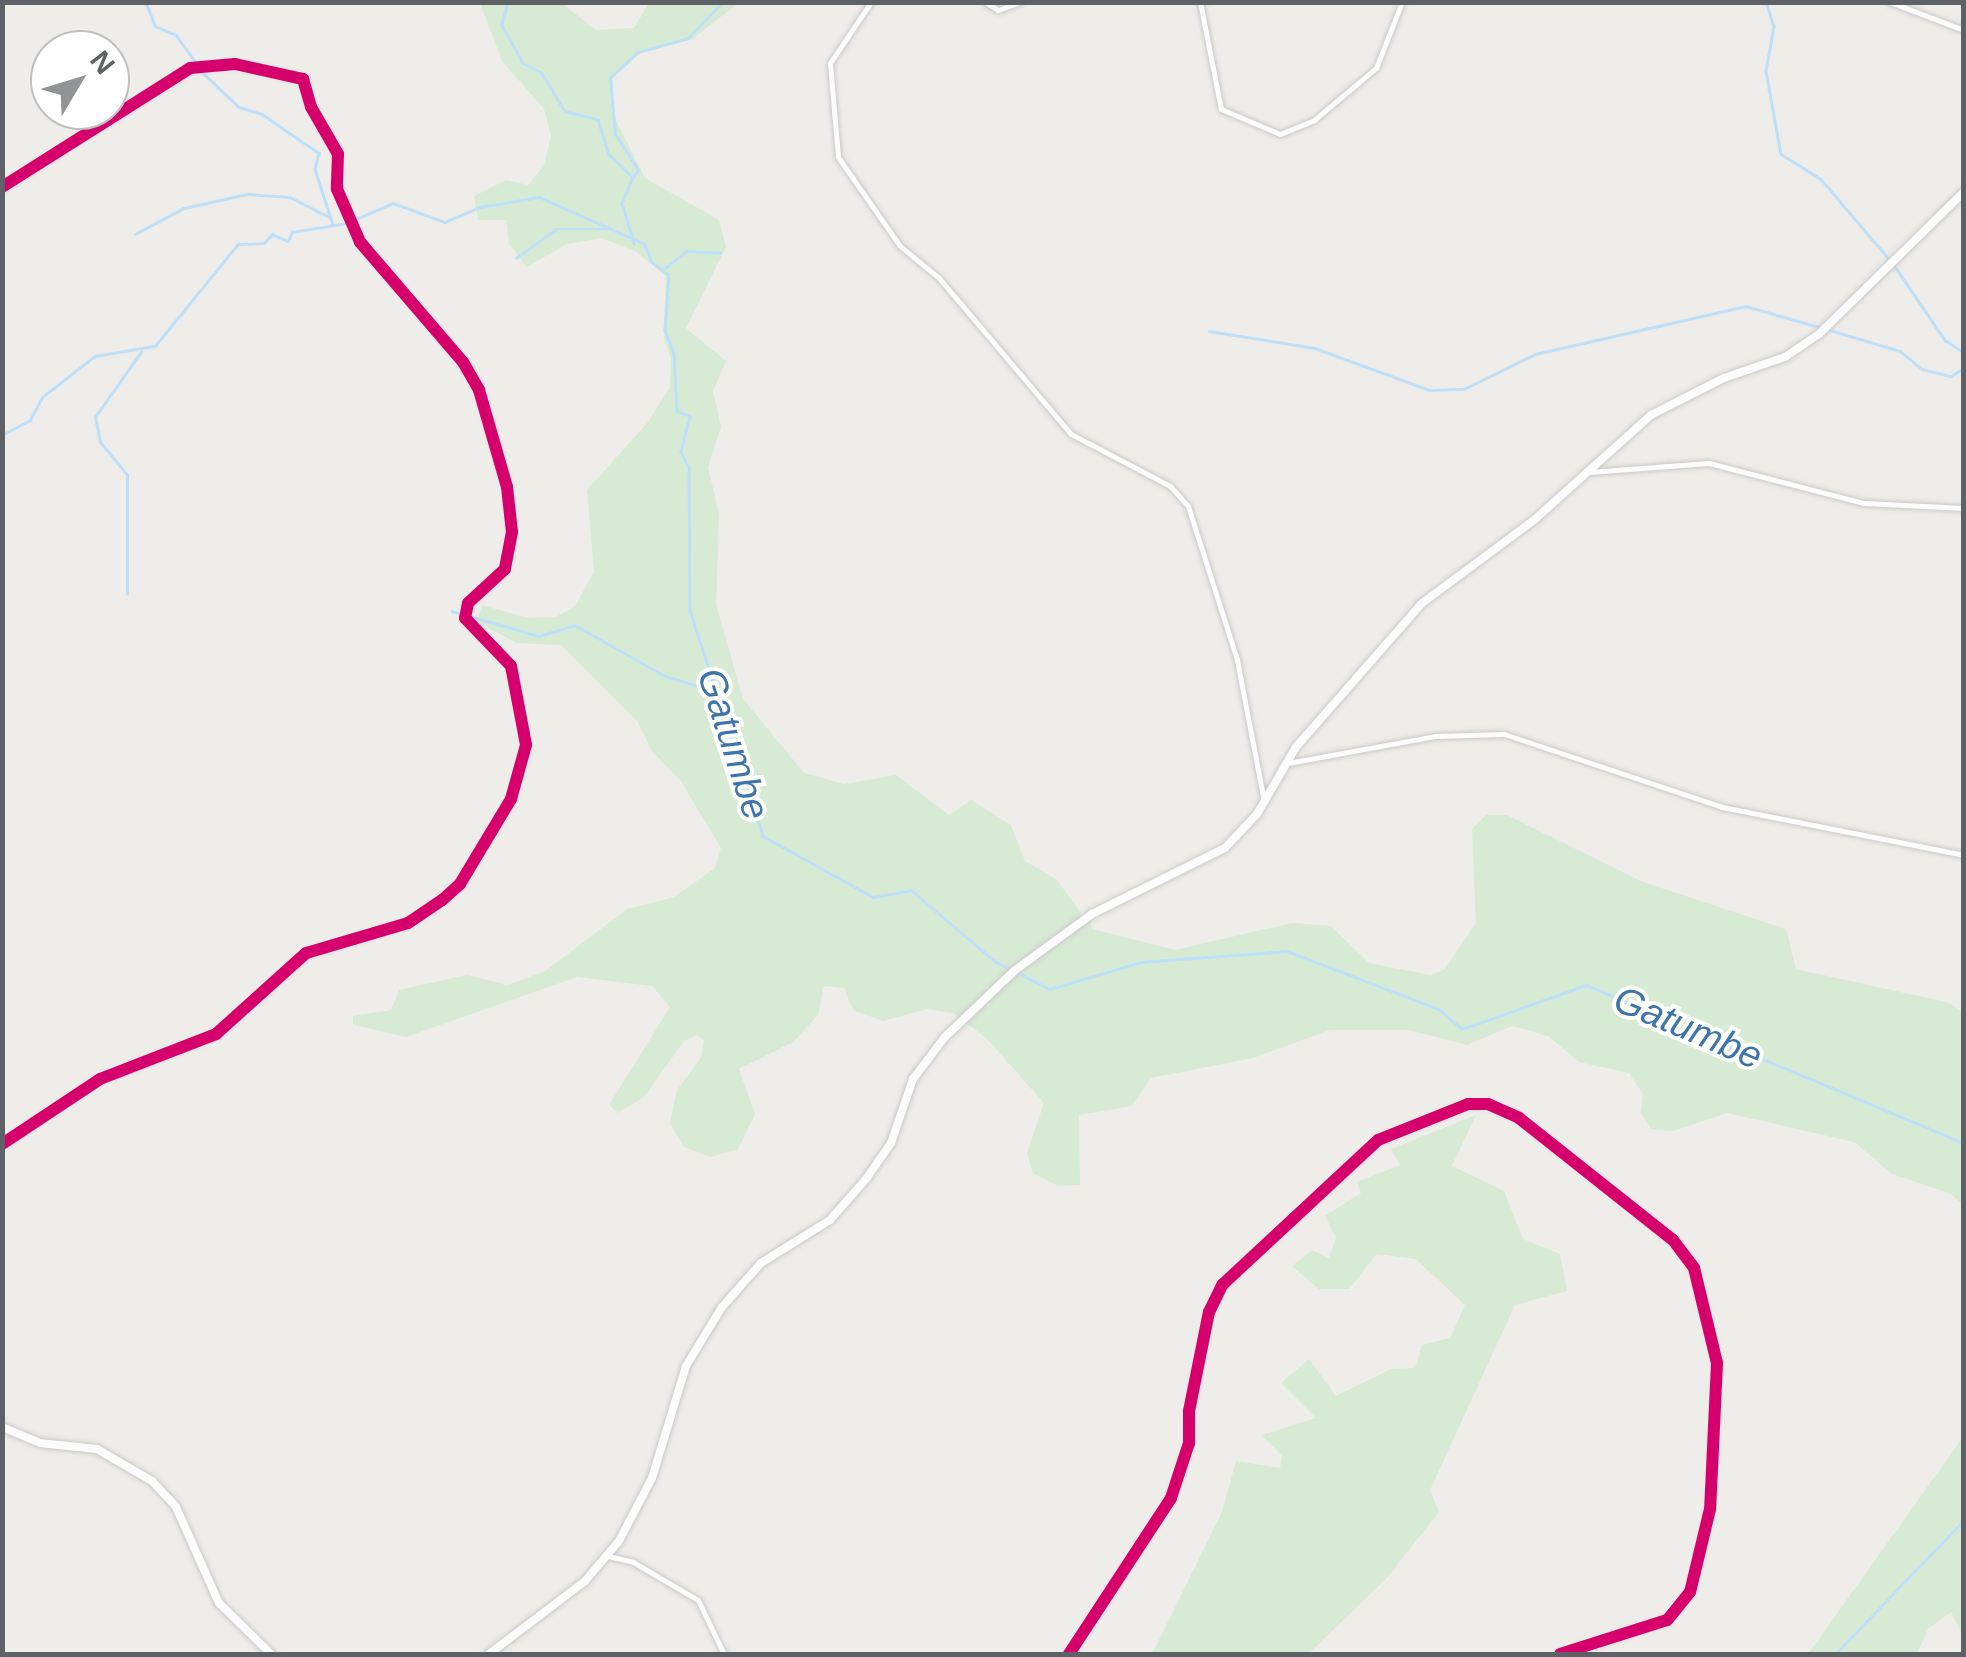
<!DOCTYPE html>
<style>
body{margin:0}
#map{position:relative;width:1966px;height:1657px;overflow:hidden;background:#efede9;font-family:Arial,sans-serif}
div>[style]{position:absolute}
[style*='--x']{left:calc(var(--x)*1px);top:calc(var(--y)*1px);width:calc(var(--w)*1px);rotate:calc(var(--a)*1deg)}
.green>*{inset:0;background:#d7ead4}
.stream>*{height:2.5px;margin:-1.25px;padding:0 1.25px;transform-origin:1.25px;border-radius:1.25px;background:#bde0f8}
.roads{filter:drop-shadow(0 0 2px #cacaca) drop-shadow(0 0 2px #cacaca)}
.minor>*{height:5px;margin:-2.5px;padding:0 2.5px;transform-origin:2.5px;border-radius:2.5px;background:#fdfcfc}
.secondary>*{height:8px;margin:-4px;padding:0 4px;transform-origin:4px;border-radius:4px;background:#fdfcfc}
.cycleway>*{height:12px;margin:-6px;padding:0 6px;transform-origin:6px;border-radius:6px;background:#d6006c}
span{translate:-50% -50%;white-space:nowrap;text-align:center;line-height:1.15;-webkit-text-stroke:8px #fff;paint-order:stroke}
.water-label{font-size:38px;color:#3e74ac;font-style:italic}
.frame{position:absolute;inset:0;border:5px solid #5e6267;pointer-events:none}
.north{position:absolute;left:30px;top:30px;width:100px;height:100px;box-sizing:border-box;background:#fff;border:2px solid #bfc0c2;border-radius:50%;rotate:52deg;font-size:28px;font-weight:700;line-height:40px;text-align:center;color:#5e6267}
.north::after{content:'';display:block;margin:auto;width:35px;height:45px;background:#919394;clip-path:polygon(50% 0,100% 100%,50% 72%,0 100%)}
</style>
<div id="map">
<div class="green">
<div style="clip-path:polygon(480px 3px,561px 3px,596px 30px,634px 28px,649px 3px,738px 3px,693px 39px,639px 54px,624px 65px,613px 78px,612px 113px,645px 178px,719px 220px,726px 247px,686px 328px,726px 361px,713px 391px,721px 427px,708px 467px,719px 514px,716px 604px,743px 699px,804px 773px,844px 784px,896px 775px,949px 815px,971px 800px,1011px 825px,1025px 861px,1056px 879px,1093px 929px,1175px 950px,1292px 923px,1331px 926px,1369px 963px,1430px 975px,1444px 970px,1476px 923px,1472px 829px,1486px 815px,1507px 815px,1643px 882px,1786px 929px,1796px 969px,1950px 1003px,1963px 1013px,1963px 1205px,1951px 1194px,1892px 1174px,1854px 1142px,1727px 1113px,1673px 1131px,1651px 1129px,1641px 1113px,1643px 1094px,1629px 1073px,1579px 1062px,1548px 1036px,1512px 1026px,1467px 1045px,1410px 1030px,1330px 1030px,1253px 1058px,1151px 1078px,1132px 1106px,1079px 1115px,1080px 1185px,1058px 1186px,1033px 1173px,1027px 1153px,1044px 1103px,986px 1038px,953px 1013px,927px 1009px,883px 1021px,853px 1010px,844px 988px,824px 986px,818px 1015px,793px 1042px,739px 1069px,755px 1114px,738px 1149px,711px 1157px,684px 1147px,670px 1123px,677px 1090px,701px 1058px,704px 1041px,697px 1035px,684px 1041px,644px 1097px,618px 1113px,609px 1105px,670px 1007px,652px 986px,577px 977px,406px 1037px,353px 1025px,353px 1016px,391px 1010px,399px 990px,467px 975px,507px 985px,544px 972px,627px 909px,674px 897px,715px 868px,721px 848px,680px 780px,651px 750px,638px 722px,561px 645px,517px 643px,477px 622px,482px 605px,528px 618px,556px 617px,575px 606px,594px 572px,587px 490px,648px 422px,670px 387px,671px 358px,664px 338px,666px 276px,635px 251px,601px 238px,567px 244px,527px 267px,509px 244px,506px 220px,478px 220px,474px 196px,506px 180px,528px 185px,544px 166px,551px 136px,544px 109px,502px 61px)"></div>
<div style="clip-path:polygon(1476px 1115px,1452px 1166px,1504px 1191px,1523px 1239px,1560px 1254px,1567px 1291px,1515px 1305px,1430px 1490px,1439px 1512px,1386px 1579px,1308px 1654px,1152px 1654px,1222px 1512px,1236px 1461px,1280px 1468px,1282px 1456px,1262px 1435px,1316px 1418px,1281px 1383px,1309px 1359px,1336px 1396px,1391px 1369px,1415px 1368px,1422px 1345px,1450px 1338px,1465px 1305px,1416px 1259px,1377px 1254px,1349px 1289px,1319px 1289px,1292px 1266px,1312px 1250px,1329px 1258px,1336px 1237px,1325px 1216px,1361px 1193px,1357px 1182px,1400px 1165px,1391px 1149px)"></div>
<div style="clip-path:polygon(1963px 1437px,1963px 1636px,1951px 1612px,1928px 1629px,1917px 1654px,1808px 1654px)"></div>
</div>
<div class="stream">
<div style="--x:146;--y:2;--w:26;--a:69"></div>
<div style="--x:155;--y:26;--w:23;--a:23"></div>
<div style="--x:176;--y:35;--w:36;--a:54"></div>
<div style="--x:508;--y:2;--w:24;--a:105"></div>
<div style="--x:502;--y:25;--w:43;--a:61.1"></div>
<div style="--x:523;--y:63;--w:20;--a:27"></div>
<div style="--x:541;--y:72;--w:46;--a:58.4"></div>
<div style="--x:565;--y:111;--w:34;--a:14"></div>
<div style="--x:598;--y:119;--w:37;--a:73"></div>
<div style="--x:609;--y:154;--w:33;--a:44"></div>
<div style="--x:633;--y:177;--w:28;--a:113"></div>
<div style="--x:622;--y:203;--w:42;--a:73.3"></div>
<div style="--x:1766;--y:2;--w:25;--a:72"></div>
<div style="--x:1774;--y:26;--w:46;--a:100.1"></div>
<div style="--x:1766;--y:71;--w:84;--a:79.8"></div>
<div style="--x:1781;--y:154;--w:47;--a:32"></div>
<div style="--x:1821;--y:179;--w:105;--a:49.6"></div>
<div style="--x:201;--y:71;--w:52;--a:43.5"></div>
<div style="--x:239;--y:107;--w:24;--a:17"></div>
<div style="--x:262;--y:114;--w:69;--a:34.4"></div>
<div style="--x:319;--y:153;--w:16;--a:104"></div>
<div style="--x:315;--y:169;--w:59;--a:72.2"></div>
<div style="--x:633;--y:177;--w:9;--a:-54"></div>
<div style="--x:638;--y:170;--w:43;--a:-122.6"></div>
<div style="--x:615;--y:134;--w:56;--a:-95.1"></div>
<div style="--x:610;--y:78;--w:38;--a:-43"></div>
<div style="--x:638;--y:52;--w:52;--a:-15.6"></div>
<div style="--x:688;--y:38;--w:50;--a:-46.6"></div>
<div style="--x:135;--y:234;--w:55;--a:-28"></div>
<div style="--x:184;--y:208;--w:65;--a:-12.5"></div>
<div style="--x:247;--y:194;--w:43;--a:4"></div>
<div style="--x:290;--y:197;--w:44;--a:27.1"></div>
<div style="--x:516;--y:258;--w:49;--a:-35.9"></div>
<div style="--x:556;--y:229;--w:53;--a:0"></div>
<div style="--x:1894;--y:265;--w:91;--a:55.8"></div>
<div style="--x:1945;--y:340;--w:23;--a:34"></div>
<div style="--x:664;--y:269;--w:28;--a:-39"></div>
<div style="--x:686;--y:251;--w:34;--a:3"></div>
<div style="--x:1830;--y:330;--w:73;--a:16.7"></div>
<div style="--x:1900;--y:351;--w:28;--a:39"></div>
<div style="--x:1922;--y:369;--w:30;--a:14"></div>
<div style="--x:1951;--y:376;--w:15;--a:-32"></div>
<div style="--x:1209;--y:331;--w:107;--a:9.1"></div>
<div style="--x:1315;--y:348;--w:122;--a:20.1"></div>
<div style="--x:1430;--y:390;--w:34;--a:-2"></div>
<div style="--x:1464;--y:389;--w:79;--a:-26.2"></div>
<div style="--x:1535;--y:354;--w:216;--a:-12.8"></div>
<div style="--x:1746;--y:306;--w:79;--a:16.1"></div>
<div style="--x:2;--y:435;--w:32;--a:-28"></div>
<div style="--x:30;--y:420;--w:26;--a:-62"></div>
<div style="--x:42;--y:397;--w:67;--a:-37.7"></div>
<div style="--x:95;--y:356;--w:61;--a:-9.5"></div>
<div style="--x:155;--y:346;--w:132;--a:-50.9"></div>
<div style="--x:238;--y:244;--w:26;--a:-2"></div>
<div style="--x:264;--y:243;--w:12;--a:-48"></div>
<div style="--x:272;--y:234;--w:17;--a:24"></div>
<div style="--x:288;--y:241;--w:10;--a:-66"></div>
<div style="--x:292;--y:232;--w:56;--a:-9.3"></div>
<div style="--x:347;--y:223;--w:50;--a:-23.5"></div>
<div style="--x:393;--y:203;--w:55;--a:20.1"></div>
<div style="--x:445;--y:222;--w:38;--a:-23"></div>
<div style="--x:480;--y:207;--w:60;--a:-9.6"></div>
<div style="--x:539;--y:197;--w:116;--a:23.9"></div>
<div style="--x:645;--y:244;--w:19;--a:69"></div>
<div style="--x:652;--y:262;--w:21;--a:37"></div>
<div style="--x:669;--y:275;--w:55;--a:94.2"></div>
<div style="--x:665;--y:330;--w:25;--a:69"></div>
<div style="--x:674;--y:353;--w:58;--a:87"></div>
<div style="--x:677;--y:411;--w:14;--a:21"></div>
<div style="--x:690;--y:416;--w:37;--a:104"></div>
<div style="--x:681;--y:452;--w:17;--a:62"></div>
<div style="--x:689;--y:467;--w:143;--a:89.6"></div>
<div style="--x:690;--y:610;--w:237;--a:72.1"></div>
<div style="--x:763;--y:836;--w:126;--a:29"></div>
<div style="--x:873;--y:897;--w:39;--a:-10"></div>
<div style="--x:911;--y:890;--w:111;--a:40.3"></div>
<div style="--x:996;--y:962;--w:60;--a:26.6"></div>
<div style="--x:1050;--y:989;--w:95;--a:-16.5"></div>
<div style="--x:1141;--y:962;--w:146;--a:-4.3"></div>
<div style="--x:1287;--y:951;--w:163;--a:20.9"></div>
<div style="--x:1439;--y:1009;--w:30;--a:41"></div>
<div style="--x:1462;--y:1029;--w:132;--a:-19.5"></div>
<div style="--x:1586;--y:985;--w:410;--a:22.7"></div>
<div style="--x:127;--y:594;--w:119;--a:-90"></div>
<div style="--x:127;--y:475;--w:43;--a:-129.3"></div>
<div style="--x:100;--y:442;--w:25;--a:-101"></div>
<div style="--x:95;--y:417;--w:80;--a:-54.7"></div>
<div style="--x:452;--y:611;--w:91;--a:16"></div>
<div style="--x:539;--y:636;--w:38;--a:-17"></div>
<div style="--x:575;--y:625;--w:103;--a:29.5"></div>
<div style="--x:665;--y:676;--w:53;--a:16.4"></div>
<div style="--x:1835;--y:1654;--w:186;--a:-46.1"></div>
</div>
<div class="roads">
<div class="minor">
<div style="--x:871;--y:2;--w:73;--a:123.9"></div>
<div style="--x:830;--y:63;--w:94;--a:85.1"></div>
<div style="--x:838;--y:157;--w:108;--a:55.1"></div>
<div style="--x:900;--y:246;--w:50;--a:39.4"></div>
<div style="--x:939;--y:278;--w:204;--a:49.8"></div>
<div style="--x:1071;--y:434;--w:112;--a:27.7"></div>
<div style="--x:1170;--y:486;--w:27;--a:48"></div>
<div style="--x:1188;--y:506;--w:162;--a:72.3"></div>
<div style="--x:1237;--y:660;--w:144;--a:79.2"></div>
<div style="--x:985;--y:2;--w:15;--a:32"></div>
<div style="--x:998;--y:10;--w:23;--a:-20"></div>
<div style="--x:1200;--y:2;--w:109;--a:78.9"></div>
<div style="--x:1221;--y:109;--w:64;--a:23"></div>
<div style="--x:1280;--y:134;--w:37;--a:-22"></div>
<div style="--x:1314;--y:120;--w:81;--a:-40"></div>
<div style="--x:1376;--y:68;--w:71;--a:-68.5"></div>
<div style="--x:1890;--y:2;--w:79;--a:20.7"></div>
<div style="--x:2;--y:187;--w:222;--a:-32.3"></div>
<div style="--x:190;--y:68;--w:45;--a:-5.1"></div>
<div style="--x:235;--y:64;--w:70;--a:12.4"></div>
<div style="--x:303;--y:79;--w:29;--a:74"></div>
<div style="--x:311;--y:107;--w:54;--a:60.1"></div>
<div style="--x:338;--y:154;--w:35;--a:92"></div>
<div style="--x:337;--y:189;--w:58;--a:66.5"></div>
<div style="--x:360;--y:242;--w:158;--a:49.4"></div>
<div style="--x:463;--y:362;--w:32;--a:60"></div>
<div style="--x:479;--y:390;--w:101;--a:73.9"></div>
<div style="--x:507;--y:487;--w:45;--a:83.7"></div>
<div style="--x:512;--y:532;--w:38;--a:101"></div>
<div style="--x:505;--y:569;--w:50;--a:137.4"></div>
<div style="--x:468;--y:603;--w:15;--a:101"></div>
<div style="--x:465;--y:618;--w:66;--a:46.2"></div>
<div style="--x:511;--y:666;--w:80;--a:79.2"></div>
<div style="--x:526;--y:745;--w:56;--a:105.5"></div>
<div style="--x:511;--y:799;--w:99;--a:121"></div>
<div style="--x:460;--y:884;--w:24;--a:138"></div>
<div style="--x:442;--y:900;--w:41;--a:145.9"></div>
<div style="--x:408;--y:923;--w:106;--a:163.6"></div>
<div style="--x:306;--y:953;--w:121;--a:138"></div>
<div style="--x:216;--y:1034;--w:124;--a:158.8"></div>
<div style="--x:100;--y:1079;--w:118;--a:146.4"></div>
<div style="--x:1589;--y:472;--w:120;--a:-4.3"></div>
<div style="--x:1709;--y:463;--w:160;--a:14.5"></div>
<div style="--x:1864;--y:503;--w:100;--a:2.9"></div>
<div style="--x:1288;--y:763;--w:149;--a:-10.4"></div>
<div style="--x:1435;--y:736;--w:69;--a:-1.7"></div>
<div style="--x:1504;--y:734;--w:230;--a:18.5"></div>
<div style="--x:1722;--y:807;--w:247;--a:11.2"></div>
<div style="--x:608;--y:1556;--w:26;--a:13"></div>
<div style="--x:633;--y:1562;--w:75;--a:30.3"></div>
<div style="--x:698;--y:1600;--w:60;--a:64.3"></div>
<div style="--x:1069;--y:1654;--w:186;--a:-56.8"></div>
<div style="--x:1171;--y:1498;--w:58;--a:-71.9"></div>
<div style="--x:1189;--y:1443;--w:32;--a:-90"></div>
<div style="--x:1189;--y:1411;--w:101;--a:-78.6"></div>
<div style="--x:1209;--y:1312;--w:30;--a:-64"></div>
<div style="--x:1222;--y:1285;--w:213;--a:-42.9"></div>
<div style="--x:1378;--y:1140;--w:97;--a:-21.8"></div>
<div style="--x:1468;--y:1104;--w:20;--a:0"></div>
<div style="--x:1488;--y:1104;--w:34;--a:24"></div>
<div style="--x:1519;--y:1118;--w:196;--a:38.4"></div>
<div style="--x:1673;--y:1240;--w:35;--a:53"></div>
<div style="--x:1694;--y:1268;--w:98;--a:76.4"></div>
<div style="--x:1717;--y:1363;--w:146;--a:92.7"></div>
<div style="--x:1710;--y:1509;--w:85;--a:103.5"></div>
<div style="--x:1690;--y:1592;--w:36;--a:129"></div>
<div style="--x:1667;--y:1620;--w:112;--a:162.4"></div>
</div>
<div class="secondary">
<div style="--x:2;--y:1427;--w:41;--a:22.8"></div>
<div style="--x:40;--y:1443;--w:57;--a:6"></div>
<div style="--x:97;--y:1449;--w:64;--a:30.2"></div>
<div style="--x:152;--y:1481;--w:35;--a:47"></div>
<div style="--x:176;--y:1507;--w:105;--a:65.9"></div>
<div style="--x:219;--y:1603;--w:73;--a:44.4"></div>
<div style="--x:489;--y:1654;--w:121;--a:-37.2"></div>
<div style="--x:585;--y:1581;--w:52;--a:-49.6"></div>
<div style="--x:619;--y:1541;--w:71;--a:-62.4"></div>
<div style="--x:652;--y:1478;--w:117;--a:-73.1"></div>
<div style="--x:686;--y:1366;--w:69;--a:-58.6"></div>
<div style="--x:722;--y:1307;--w:59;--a:-48.4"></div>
<div style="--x:761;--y:1263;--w:81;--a:-31.9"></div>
<div style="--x:830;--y:1220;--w:55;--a:-48.7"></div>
<div style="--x:866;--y:1179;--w:44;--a:-55.2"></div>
<div style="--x:891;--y:1143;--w:68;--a:-71"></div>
<div style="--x:913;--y:1079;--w:51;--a:-52.9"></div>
<div style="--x:944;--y:1038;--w:97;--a:-43.7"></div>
<div style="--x:1014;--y:971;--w:97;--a:-36.2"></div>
<div style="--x:1092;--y:914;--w:148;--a:-26.4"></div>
<div style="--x:1225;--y:848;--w:47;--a:-46.7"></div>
<div style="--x:1257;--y:814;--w:78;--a:-59.8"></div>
<div style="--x:1296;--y:747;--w:190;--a:-48.8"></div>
<div style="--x:1421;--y:604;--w:141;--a:-36.6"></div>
<div style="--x:1534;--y:520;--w:157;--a:-41.9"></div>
<div style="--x:1651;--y:415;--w:82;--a:-26.9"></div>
<div style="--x:1724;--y:378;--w:65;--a:-19"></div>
<div style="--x:1785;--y:357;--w:41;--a:-34.1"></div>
<div style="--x:1819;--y:334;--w:203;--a:-44.4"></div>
</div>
</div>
<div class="cycleway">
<div style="--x:2;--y:187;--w:222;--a:-32.3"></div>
<div style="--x:190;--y:68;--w:45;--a:-5.1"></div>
<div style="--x:235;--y:64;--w:70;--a:12.4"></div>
<div style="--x:303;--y:79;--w:29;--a:74"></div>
<div style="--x:311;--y:107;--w:54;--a:60.1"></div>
<div style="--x:338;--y:154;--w:35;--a:92"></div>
<div style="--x:337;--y:189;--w:58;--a:66.5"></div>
<div style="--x:360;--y:242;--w:158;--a:49.4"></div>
<div style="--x:463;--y:362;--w:32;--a:60"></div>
<div style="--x:479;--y:390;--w:101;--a:73.9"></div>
<div style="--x:507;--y:487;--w:45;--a:83.7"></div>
<div style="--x:512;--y:532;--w:38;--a:101"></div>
<div style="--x:505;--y:569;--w:50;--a:137.4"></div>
<div style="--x:468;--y:603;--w:15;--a:101"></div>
<div style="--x:465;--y:618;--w:66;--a:46.2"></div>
<div style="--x:511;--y:666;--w:80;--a:79.2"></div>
<div style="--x:526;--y:745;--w:56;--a:105.5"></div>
<div style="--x:511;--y:799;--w:99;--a:121"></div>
<div style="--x:460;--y:884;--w:24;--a:138"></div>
<div style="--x:442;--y:900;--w:41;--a:145.9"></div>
<div style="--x:408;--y:923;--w:106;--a:163.6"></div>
<div style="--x:306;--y:953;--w:121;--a:138"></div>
<div style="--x:216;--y:1034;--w:124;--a:158.8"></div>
<div style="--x:100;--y:1079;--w:118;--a:146.4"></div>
<div style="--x:1069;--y:1654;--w:186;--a:-56.8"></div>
<div style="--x:1171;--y:1498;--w:58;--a:-71.9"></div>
<div style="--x:1189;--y:1443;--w:32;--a:-90"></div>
<div style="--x:1189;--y:1411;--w:101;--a:-78.6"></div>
<div style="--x:1209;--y:1312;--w:30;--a:-64"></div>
<div style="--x:1222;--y:1285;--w:213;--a:-42.9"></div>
<div style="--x:1378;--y:1140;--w:97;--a:-21.8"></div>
<div style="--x:1468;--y:1104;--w:20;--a:0"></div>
<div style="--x:1488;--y:1104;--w:34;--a:24"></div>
<div style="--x:1519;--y:1118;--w:196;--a:38.4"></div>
<div style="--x:1673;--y:1240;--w:35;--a:53"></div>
<div style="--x:1694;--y:1268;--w:98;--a:76.4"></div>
<div style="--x:1717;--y:1363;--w:146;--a:92.7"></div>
<div style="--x:1710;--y:1509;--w:85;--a:103.5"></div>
<div style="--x:1690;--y:1592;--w:36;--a:129"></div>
<div style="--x:1667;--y:1620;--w:112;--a:162.4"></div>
</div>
<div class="water-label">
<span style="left:733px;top:744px;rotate:72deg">Gatumbe</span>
<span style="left:1688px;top:1028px;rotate:23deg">Gatumbe</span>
</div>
<div class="frame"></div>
<div class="north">N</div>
</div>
